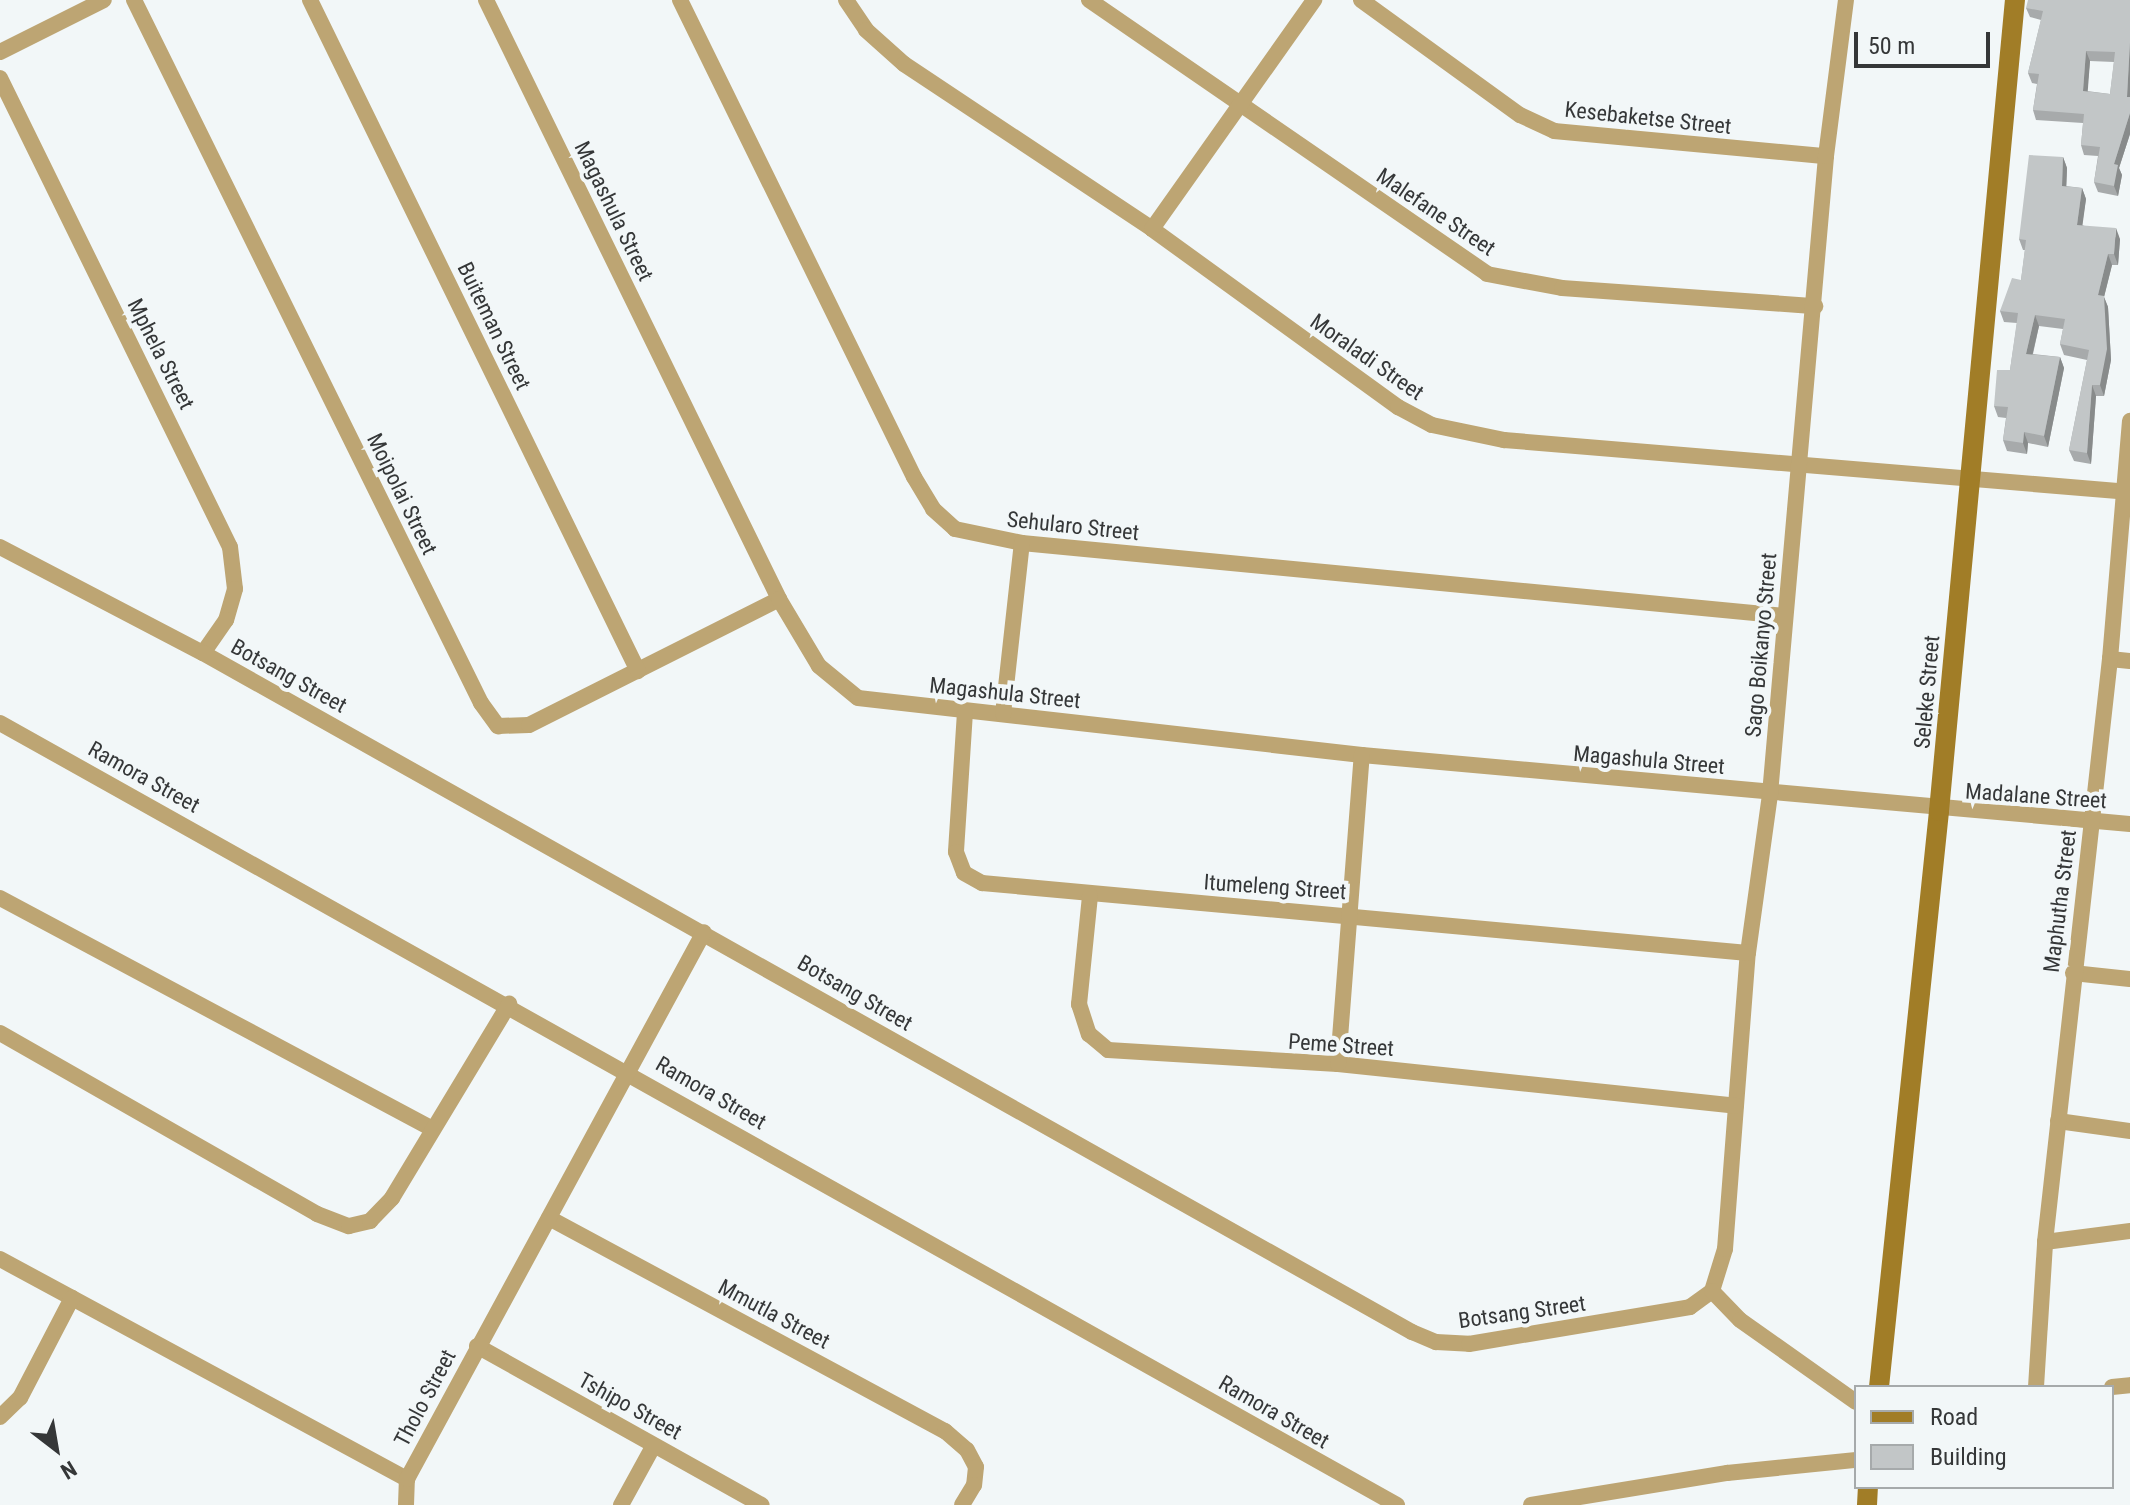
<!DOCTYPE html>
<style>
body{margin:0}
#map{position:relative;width:2130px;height:1505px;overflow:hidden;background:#f2f7f8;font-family:"Roboto Condensed",sans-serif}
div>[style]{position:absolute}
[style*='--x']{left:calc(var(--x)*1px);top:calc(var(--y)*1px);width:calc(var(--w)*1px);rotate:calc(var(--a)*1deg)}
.street>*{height:16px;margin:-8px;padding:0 8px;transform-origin:8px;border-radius:8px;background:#bda573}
.secondary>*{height:20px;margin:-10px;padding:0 10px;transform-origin:10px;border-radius:10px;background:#a17d27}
.wall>*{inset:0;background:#a7aaab}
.shaded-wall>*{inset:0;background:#888b8b}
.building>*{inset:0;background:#c2c6c7}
span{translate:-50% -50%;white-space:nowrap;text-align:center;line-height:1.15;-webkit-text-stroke:8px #f2f7f8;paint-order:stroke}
.street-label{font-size:22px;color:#353738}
.legend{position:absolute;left:1854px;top:1385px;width:260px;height:104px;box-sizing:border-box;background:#f2f7f8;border:2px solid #a6aaab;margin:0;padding:10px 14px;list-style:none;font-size:24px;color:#353738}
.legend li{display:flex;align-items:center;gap:16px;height:40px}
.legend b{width:40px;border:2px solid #a6aaab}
.north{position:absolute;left:16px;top:1409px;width:80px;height:80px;-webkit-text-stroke:6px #f2f7f8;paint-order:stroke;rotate:149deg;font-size:22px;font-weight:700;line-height:32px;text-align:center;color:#353738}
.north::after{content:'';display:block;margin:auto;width:28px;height:36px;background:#353738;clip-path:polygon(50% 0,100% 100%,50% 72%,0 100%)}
.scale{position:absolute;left:1854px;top:32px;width:136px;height:36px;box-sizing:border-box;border:4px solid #353738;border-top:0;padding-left:10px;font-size:24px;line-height:28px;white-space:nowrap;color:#353738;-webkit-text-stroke:6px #f2f7f8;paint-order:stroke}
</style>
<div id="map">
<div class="street">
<div style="--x:134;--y:0;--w:784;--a:63.73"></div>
<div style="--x:481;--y:703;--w:29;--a:54"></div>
<div style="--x:498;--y:726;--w:31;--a:-2"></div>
<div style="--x:529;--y:725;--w:280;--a:-26.7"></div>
<div style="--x:310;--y:0;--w:747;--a:63.95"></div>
<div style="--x:486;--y:0;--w:667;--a:63.93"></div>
<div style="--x:779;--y:599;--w:78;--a:59.2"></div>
<div style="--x:819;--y:666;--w:50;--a:39.4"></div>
<div style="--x:858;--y:698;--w:507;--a:6.45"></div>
<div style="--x:1362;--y:755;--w:771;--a:5.13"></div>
<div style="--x:680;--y:0;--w:531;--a:63.87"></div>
<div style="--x:914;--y:477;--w:37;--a:59"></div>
<div style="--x:933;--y:509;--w:30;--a:42"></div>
<div style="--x:955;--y:529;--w:68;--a:11.8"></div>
<div style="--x:1022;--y:543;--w:765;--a:5.47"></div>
<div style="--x:846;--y:0;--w:36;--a:56"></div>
<div style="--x:866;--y:30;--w:51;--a:41.8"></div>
<div style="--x:904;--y:64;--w:298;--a:33.6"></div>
<div style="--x:1152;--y:229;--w:304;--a:35.9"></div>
<div style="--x:1398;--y:407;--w:38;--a:28"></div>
<div style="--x:1432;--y:425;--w:74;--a:11.8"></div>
<div style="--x:1504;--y:440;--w:628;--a:4.75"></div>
<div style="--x:1089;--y:0;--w:483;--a:34.5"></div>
<div style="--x:1487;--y:274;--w:76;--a:10.6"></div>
<div style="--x:1562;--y:288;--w:254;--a:4.1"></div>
<div style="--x:1361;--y:0;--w:196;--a:35.9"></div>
<div style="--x:1520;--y:115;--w:38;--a:25"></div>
<div style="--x:1554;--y:131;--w:273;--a:5.3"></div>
<div style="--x:0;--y:52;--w:116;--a:-26.6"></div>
<div style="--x:0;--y:78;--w:522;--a:63.88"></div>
<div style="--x:230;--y:547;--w:42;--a:83.2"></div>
<div style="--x:235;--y:589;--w:32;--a:106"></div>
<div style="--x:226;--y:620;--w:40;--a:124.9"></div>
<div style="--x:1152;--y:229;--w:281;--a:-54.7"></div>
<div style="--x:0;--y:547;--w:229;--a:27.6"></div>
<div style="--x:203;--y:653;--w:1387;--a:29.32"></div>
<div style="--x:1412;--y:1332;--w:26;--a:23"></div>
<div style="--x:1436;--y:1342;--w:33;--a:3"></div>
<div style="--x:1469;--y:1344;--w:224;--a:-9.5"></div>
<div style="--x:1690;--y:1307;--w:27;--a:-36"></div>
<div style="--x:1712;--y:1291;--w:44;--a:-72.8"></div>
<div style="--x:1725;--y:1249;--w:297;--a:-85.6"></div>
<div style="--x:1748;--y:953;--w:161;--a:-82.1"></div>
<div style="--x:1770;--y:794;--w:640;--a:-84.98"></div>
<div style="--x:1826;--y:156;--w:157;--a:-82.7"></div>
<div style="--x:2110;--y:659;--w:20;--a:6"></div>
<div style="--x:965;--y:712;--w:140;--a:93.7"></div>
<div style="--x:956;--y:852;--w:22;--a:69"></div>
<div style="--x:964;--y:873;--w:21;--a:29"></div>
<div style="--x:982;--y:883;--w:769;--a:5.22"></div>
<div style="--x:1003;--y:714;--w:172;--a:-83.7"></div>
<div style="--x:0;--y:723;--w:1601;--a:29.24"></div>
<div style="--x:1090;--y:896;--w:109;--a:95.8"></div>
<div style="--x:1079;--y:1004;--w:32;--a:72"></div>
<div style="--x:1089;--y:1034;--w:25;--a:40"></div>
<div style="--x:1108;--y:1050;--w:230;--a:3.5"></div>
<div style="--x:1338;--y:1064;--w:400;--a:6"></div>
<div style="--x:0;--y:898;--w:488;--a:28.1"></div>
<div style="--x:2073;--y:973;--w:57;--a:6"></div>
<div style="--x:0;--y:1033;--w:365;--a:29.7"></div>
<div style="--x:317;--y:1214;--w:34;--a:21"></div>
<div style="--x:349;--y:1226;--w:22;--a:-13"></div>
<div style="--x:370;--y:1221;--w:32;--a:-46"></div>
<div style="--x:392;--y:1198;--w:227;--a:-58.9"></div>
<div style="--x:1338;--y:1064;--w:310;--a:-85.6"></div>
<div style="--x:2058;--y:1121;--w:73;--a:7.9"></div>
<div style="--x:549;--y:1218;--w:450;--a:28.3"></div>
<div style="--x:945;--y:1431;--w:29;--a:41"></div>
<div style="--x:967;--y:1450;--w:19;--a:62"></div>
<div style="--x:976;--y:1467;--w:18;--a:96"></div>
<div style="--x:974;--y:1485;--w:23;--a:121"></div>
<div style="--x:2045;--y:1242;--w:86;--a:-7.4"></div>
<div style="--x:0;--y:1259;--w:463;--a:28.4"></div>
<div style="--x:1712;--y:1291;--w:40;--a:46"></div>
<div style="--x:1740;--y:1320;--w:142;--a:35.3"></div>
<div style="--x:477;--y:1346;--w:326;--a:29.2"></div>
<div style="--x:2036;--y:1387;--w:145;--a:-86.4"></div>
<div style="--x:2045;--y:1242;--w:587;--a:-83.64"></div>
<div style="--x:2110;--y:659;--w:239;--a:-85.2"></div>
<div style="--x:2112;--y:1387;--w:18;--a:-6"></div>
<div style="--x:0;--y:1417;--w:28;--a:-44"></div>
<div style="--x:20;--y:1398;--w:113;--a:-62.5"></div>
<div style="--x:406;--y:1505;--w:26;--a:-88"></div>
<div style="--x:407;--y:1479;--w:622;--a:-61.5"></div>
<div style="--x:621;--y:1505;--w:68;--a:-61.2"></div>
<div style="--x:1531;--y:1505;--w:199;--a:-9.3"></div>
<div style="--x:1727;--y:1473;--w:130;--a:-5.8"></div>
</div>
<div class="secondary">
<div style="--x:1879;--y:1387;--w:579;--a:-84.05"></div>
<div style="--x:1939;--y:811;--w:815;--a:-84.65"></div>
<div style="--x:1867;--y:1505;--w:18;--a:-87"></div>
</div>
<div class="wall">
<div style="clip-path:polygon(evenodd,2130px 0,2130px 134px,2119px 168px,2122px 175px,2118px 196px,2098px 192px,2094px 182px,2098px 156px,2084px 155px,2081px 145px,2083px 123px,2036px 120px,2033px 110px,2037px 84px,2032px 83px,2028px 73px,2041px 20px,2030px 17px,2026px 8px,2130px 0,2090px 61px,2114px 62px,2110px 94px,2087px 91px,2090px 61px)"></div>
<div style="clip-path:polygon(2063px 157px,2067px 168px,2066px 186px,2082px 188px,2086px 199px,2082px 225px,2120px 239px,2118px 265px,2112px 265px,2104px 297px,2108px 307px,2111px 360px,2104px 396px,2096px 396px,2091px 464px,2074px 461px,2069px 450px,2087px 360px,2064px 355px,2060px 344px,2063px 329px,2039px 326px,2033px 354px,2060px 357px,2064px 368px,2048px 447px,2028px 443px,2027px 454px,2007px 451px,2003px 440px,2006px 418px,1998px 417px,1994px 406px,2010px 370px,2017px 323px,2004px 322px,2000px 311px,2021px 280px,2025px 250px,2023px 250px,2019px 239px)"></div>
</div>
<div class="shaded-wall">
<div style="clip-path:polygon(2130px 42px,2130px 106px,2127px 97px)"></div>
<div style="clip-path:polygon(2086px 51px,2090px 61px,2087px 101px,2083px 91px)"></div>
<div style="clip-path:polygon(2130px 113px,2130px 134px,2119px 168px,2122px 175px,2118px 196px,2114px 186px,2114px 164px)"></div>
<div style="clip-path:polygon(2063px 157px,2067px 168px,2066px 197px,2062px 186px)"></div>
<div style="clip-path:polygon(2082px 188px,2086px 199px,2081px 236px,2077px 225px)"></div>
<div style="clip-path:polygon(2116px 228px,2120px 239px,2118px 265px,2114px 254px)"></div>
<div style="clip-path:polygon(2108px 254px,2112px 265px,2104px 297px,2108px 307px,2111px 360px,2104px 396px,2100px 385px,2098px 295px)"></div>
<div style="clip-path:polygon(2035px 315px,2039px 326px,2030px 365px,2026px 354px)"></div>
<div style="clip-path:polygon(2060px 357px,2064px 368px,2048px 447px,2044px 436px)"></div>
<div style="clip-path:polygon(2092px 385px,2096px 396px,2091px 464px,2087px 453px)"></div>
<div style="clip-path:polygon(2024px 432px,2028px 443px,2027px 454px,2023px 443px)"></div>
</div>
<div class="building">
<div style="clip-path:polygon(evenodd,2028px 0,2130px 0,2130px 42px,2127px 97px,2130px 97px,2130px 113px,2114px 164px,2118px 165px,2114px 186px,2094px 182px,2100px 147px,2081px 145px,2084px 114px,2033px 110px,2039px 74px,2028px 73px,2043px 11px,2026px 8px,2028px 0,2086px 51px,2115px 52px,2110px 94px,2083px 91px,2086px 51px)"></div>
<div style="clip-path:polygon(2029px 155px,2063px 157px,2062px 186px,2082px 188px,2077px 225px,2116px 228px,2114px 254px,2108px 254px,2098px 295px,2104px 296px,2107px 349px,2100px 385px,2092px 385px,2087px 453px,2069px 450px,2089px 350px,2060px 344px,2065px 319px,2035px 315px,2026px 354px,2060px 357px,2044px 436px,2024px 432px,2023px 443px,2003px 440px,2008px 407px,1994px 406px,1997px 370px,2010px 370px,2018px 313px,2000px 311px,2012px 278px,2021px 280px,2026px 240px,2019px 239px)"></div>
</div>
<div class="street-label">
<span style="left:1648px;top:118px;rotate:6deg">Kesebaketse Street</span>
<span style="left:614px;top:211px;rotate:64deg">Magashula Street</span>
<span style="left:1436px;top:212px;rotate:34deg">Malefane Street</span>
<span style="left:494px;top:326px;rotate:64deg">Buiteman Street</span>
<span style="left:161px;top:354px;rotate:63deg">Mphela Street</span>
<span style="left:1367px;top:357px;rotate:35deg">Moraladi Street</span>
<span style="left:402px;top:494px;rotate:64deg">Moipolai Street</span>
<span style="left:1073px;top:526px;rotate:6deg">Sehularo Street</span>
<span style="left:1761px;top:645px;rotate:-85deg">Sago Boikanyo Street</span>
<span style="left:289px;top:676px;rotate:29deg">Botsang Street</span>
<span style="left:1927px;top:692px;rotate:-85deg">Seleke Street</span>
<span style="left:1005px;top:693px;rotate:6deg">Magashula Street</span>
<span style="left:1649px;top:760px;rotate:5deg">Magashula Street</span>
<span style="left:144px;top:777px;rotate:29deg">Ramora Street</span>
<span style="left:2036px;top:796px;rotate:4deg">Madalane Street</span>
<span style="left:1275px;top:887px;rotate:4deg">Itumeleng Street</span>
<span style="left:2060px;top:901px;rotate:-83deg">Maphutha Street</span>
<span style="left:855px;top:993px;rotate:30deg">Botsang Street</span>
<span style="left:1341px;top:1045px;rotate:4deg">Peme Street</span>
<span style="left:711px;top:1093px;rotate:30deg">Ramora Street</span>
<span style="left:1522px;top:1312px;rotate:-8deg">Botsang Street</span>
<span style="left:774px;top:1314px;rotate:28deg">Mmutla Street</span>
<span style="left:425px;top:1398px;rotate:-62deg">Tholo Street</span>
<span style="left:630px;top:1406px;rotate:29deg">Tshipo Street</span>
<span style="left:1274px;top:1412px;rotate:30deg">Ramora Street</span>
</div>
<ul class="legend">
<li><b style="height:10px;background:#a17d27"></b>Road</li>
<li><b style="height:22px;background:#c2c6c7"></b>Building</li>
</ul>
<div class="north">N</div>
<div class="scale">50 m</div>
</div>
